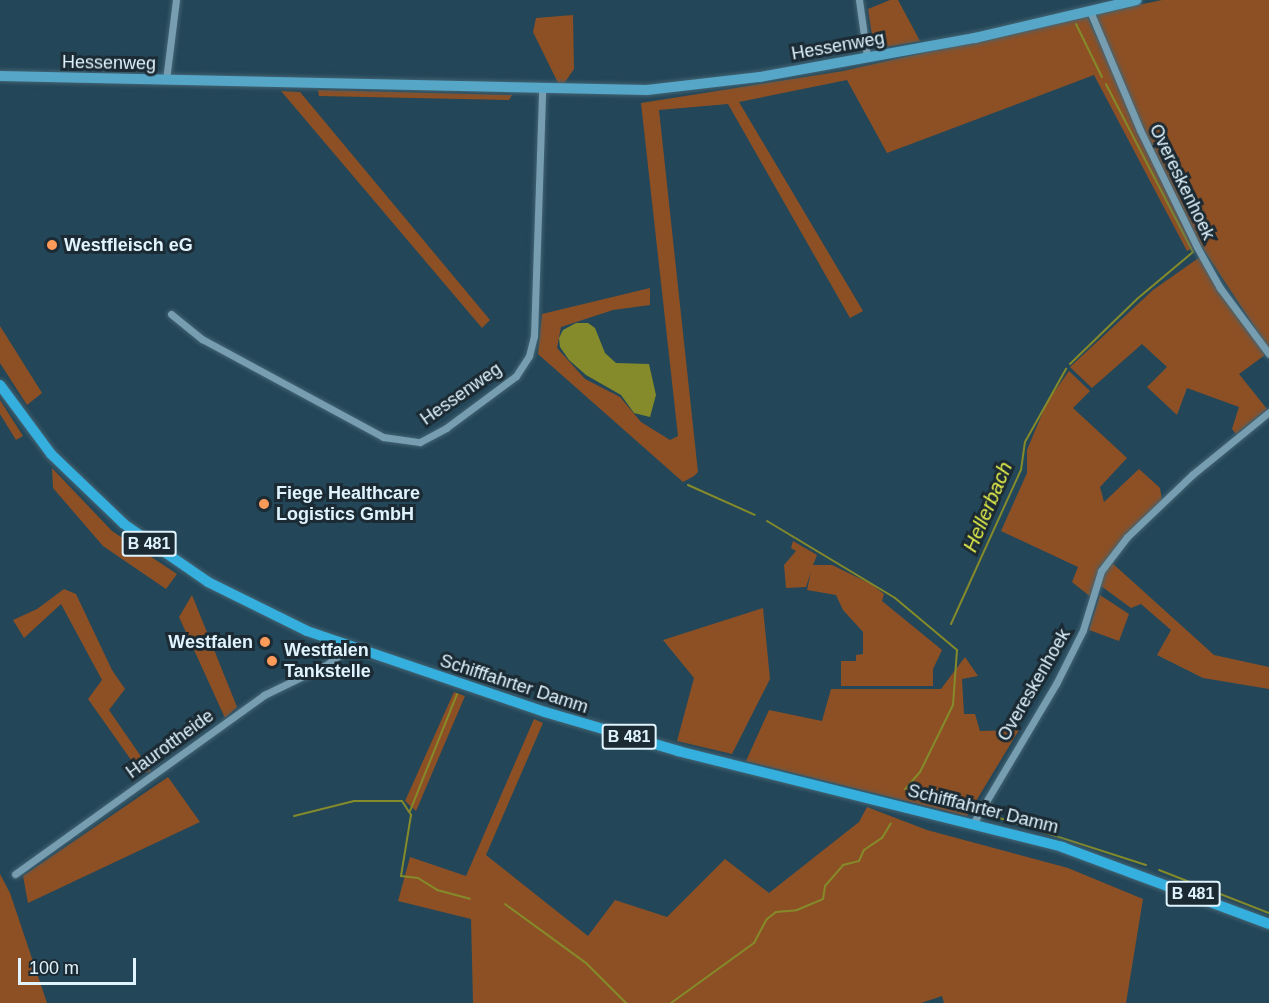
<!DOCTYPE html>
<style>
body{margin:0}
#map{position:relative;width:1269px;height:1003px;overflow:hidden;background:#234658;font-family:Arial,sans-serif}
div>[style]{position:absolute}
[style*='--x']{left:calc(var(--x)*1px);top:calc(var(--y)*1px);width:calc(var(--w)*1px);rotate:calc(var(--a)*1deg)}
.green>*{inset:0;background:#8d5025}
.water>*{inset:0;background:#858b2a}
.stream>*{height:2px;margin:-1px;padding:0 1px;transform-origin:1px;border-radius:1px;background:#858b2a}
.roads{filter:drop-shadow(0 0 2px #436473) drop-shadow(0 0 2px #436473)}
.street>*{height:7px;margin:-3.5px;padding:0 3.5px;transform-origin:3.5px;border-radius:3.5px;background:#779db1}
.secondary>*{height:10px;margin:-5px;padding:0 5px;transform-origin:5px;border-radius:5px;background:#56a6c8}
.primary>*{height:10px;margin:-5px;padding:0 5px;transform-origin:5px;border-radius:5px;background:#34afde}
.dots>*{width:16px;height:16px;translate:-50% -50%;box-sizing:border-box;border:3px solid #1b2a33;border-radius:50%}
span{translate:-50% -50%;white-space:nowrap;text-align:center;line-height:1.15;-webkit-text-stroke:6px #1b2a33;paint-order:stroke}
.shield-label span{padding:2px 4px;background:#1b2a33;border:2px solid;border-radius:4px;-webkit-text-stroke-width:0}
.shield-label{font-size:16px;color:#e0f4ff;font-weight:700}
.street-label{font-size:18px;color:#e0f4ff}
.poi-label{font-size:18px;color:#e0f4ff;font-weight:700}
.left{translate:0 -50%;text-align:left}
.right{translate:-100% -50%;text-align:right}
.water-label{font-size:20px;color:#e3ed4a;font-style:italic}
.scale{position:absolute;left:18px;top:958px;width:118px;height:27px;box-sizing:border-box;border:3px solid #e0f4ff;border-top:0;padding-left:8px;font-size:18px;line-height:21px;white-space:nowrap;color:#e0f4ff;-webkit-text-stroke:4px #1b2a33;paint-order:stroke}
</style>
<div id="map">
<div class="green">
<div style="clip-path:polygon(890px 0,898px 0,920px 41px,874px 49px,868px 9px)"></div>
<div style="clip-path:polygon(1162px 0,1269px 0,1269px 349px,1200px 244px,1143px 128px,1095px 14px)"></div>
<div style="clip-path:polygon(573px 15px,574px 69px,563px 85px,559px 85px,533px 32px,536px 18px)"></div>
<div style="clip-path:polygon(1087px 16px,1193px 248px,1187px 251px,1094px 75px,887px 153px,847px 80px,739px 102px,863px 311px,850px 318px,728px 104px,659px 110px,698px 472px,694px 476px,683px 482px,538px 354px,542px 314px,650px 288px,650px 305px,613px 310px,561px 327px,557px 348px,585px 379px,620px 397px,641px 422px,670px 440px,678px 436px,641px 103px,843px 71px)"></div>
<div style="clip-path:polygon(318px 90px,512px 95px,509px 100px,319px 96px)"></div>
<div style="clip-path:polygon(281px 91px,300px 92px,490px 320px,482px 328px)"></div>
<div style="clip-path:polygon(1200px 257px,1265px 355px,1239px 374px,1267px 409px,1236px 434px,1232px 429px,1239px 407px,1187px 388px,1177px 415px,1147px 387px,1167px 367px,1142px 344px,1092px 388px,1070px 367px,1153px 290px)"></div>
<div style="clip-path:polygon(0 326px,42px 393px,27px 405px,0 363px)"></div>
<div style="clip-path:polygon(1069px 371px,1090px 391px,1073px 408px,1127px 458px,1100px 487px,1104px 502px,1139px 469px,1160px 488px,1162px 500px,1099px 568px,1092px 598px,1072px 582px,1078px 567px,1001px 531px,1027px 473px,1027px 450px,1047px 402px)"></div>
<div style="clip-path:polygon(0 400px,23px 436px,16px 440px,0 414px)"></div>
<div style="clip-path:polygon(52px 468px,112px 531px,177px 574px,166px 589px,103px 546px,53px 488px)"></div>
<div style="clip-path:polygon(793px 541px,817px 555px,813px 565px,832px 565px,871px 584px,884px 594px,882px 601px,942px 650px,933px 669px,933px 686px,841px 686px,841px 661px,856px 661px,856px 655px,863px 654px,863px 632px,843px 610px,836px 595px,807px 590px,811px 572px,806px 587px,786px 588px,784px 565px,796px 551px,791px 548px)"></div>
<div style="clip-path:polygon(1111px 562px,1214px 655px,1269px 667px,1269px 689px,1203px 678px,1157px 655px,1171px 630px,1141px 604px,1131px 608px,1101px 586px,1103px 572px)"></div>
<div style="clip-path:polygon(64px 589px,76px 594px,112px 670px,125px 689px,109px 710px,151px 771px,141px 774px,88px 699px,102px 680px,61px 604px,24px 638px,13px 620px,37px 609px)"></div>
<div style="clip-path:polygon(192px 595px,237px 707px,225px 718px,179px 617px)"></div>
<div style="clip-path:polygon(1100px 595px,1129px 614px,1119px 641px,1089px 630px)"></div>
<div style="clip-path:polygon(763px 608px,770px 679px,732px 754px,677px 741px,694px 678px,663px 640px)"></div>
<div style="clip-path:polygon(965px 657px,978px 676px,962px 679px,964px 714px,975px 714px,980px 731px,1019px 730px,967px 816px,746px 761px,769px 710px,822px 721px,831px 689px,941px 689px)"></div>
<div style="clip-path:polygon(454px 692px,465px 696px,416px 811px,405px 801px)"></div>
<div style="clip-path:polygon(534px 719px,543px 723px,486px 855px,588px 936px,615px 900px,667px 917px,725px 859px,769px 893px,859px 822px,867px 807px,927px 830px,1068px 868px,1143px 899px,1126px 1003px,944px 1003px,942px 996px,921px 1003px,473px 1003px,471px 919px,398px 901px,410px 857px,466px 876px)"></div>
<div style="clip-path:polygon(168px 777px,200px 822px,28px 903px,23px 876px)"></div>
<div style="clip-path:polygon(0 874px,10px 893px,47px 1003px,0 1003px)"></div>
</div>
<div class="water">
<div style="clip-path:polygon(576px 323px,588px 323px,595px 328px,605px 353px,616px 363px,649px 364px,656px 395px,650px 417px,634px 413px,621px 395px,586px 375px,569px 360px,560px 347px,559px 338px,563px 330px)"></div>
</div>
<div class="stream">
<div style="--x:1076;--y:24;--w:59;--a:63.9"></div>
<div style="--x:1070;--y:364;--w:93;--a:-44.1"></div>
<div style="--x:1137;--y:299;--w:73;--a:-40"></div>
<div style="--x:1193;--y:252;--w:189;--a:-117.4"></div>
<div style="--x:688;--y:485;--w:73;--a:24.1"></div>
<div style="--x:767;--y:521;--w:149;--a:31"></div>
<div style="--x:895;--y:598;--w:81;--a:40"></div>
<div style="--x:957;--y:650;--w:55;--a:94.2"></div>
<div style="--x:953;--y:705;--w:75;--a:116.2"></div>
<div style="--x:920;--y:772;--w:23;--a:131"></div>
<div style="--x:951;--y:624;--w:169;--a:-65.6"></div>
<div style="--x:1021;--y:470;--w:28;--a:-82"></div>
<div style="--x:1025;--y:442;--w:84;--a:-60.7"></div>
<div style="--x:907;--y:787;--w:30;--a:28"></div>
<div style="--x:933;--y:801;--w:36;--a:13"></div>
<div style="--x:410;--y:811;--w:126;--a:-68.1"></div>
<div style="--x:987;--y:814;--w:167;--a:17.8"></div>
<div style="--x:294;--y:816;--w:62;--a:-14"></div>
<div style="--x:354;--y:801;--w:48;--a:0"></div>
<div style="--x:402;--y:801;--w:17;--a:57"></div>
<div style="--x:411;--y:815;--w:62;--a:99.3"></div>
<div style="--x:401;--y:876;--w:17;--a:7"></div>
<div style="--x:418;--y:878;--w:22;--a:32"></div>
<div style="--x:437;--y:890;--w:34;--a:15"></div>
<div style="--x:1159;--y:870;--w:118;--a:21.4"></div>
<div style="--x:505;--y:904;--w:100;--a:36.1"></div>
<div style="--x:586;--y:963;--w:57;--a:45"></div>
<div style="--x:671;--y:1003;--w:102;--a:-35.9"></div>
<div style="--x:754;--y:943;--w:27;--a:-62"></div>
<div style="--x:767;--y:919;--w:11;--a:-38"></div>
<div style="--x:776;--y:912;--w:21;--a:-5"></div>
<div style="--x:797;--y:910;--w:28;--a:-23"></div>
<div style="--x:823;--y:899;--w:13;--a:-81"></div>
<div style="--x:825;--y:886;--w:28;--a:-49"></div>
<div style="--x:843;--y:865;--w:16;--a:-14"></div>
<div style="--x:859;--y:861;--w:12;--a:-66"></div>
<div style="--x:864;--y:850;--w:22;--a:-34"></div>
<div style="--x:882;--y:838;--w:17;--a:-59"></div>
</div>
<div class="roads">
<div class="street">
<div style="--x:859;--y:0;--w:58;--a:82"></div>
<div style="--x:1090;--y:11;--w:129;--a:67.2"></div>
<div style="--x:1140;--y:130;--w:130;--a:64"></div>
<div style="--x:1197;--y:247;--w:47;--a:60.7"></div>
<div style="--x:1220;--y:288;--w:82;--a:53.4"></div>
<div style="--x:166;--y:80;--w:81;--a:-82.9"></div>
<div style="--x:171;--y:314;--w:40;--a:39"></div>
<div style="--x:202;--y:339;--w:206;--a:28.4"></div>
<div style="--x:383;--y:437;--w:37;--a:8"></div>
<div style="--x:420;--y:442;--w:30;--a:-28"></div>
<div style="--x:446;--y:428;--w:87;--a:-36.6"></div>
<div style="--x:516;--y:376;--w:24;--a:-57"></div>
<div style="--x:529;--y:356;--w:21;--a:-76"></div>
<div style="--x:534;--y:336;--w:246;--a:-88.1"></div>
<div style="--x:974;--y:822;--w:161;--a:-59.3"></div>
<div style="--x:1056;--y:684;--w:60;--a:-63.4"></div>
<div style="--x:1083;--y:630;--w:62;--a:-73"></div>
<div style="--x:1101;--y:571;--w:43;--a:-52.6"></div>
<div style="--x:1127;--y:537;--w:91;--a:-43.7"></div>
<div style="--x:1193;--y:474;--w:98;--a:-39.2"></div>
<div style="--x:15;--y:874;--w:307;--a:-35.7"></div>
<div style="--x:264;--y:695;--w:69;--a:-25.8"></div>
<div style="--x:326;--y:665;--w:15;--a:-37"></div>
<div style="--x:338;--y:656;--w:12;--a:-66"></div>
</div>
<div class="secondary">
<div style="--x:0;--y:76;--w:647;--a:1.24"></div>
<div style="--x:647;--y:90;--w:114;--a:-6.6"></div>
<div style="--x:760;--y:77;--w:219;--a:-10.3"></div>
<div style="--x:975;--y:38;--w:166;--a:-13.2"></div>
</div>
<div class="primary">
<div style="--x:0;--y:385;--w:86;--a:53.5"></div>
<div style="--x:51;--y:454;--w:101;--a:43.8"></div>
<div style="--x:124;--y:524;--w:102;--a:34.6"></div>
<div style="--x:208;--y:582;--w:110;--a:26.3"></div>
<div style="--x:307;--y:631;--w:251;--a:18.8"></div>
<div style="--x:545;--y:712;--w:139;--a:16.3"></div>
<div style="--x:678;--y:751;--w:396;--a:14"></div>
<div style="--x:1062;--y:847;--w:221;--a:20.4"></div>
</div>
</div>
<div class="dots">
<div style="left:52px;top:245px;background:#fe9b59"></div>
<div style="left:264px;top:504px;background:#fe9b59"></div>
<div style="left:265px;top:642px;background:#fe9b59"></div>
<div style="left:272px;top:661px;background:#fe9b59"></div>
</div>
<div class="shield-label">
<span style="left:149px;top:544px">B 481</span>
<span style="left:629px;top:737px">B 481</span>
<span style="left:1193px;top:894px">B 481</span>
</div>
<div class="street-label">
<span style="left:838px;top:46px;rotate:-10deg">Hessenweg</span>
<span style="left:109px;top:63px;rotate:1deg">Hessenweg</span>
<span style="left:1182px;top:182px;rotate:64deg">Overeskenhoek</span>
<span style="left:461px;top:394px;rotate:-35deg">Hessenweg</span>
<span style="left:514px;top:684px;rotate:18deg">Schifffahrter Damm</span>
<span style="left:1034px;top:685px;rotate:-60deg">Overeskenhoek</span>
<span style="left:170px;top:744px;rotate:-36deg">Haurottheide</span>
<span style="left:983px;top:809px;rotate:14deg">Schifffahrter Damm</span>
</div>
<div class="poi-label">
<span class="left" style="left:64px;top:245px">Westfleisch eG</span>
<span class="left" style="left:276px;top:504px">Fiege Healthcare<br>Logistics GmbH</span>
<span class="right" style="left:253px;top:642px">Westfalen</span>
<span class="left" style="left:284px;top:661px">Westfalen<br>Tankstelle</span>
</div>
<div class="water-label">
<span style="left:988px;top:507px;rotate:-67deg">Hellerbach</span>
</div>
<div class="scale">100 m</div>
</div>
